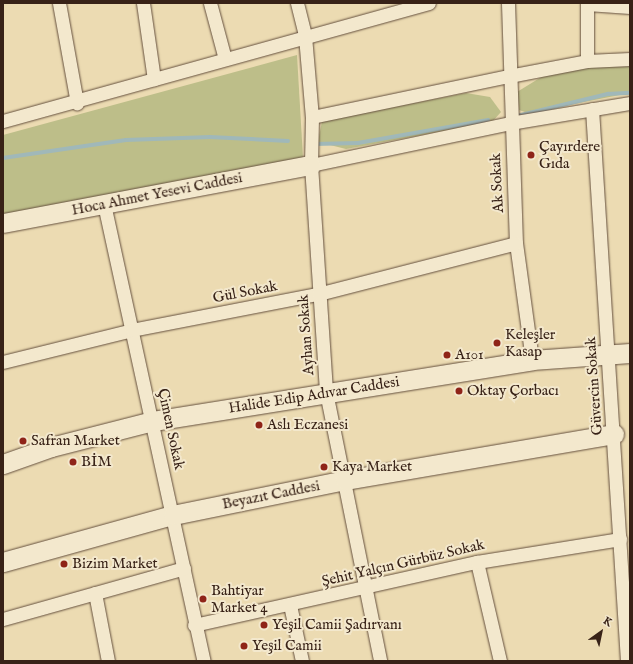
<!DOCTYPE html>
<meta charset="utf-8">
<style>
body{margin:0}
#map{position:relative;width:633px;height:664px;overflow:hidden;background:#ecdbb2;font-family:"IM FELL English",serif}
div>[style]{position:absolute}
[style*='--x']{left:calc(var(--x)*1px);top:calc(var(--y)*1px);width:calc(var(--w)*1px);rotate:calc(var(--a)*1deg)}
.green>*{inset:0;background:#bdbe89}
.stream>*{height:3.5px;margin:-1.75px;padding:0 1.75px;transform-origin:1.75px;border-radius:1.75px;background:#a0b8b9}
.roads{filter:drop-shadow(0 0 1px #65503e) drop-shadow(0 0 1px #65503e)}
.street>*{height:13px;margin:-6.5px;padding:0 6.5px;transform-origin:6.5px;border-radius:6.5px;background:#f3e8cd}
.secondary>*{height:19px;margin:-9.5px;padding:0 9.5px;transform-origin:9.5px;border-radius:9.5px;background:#f3e8cd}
.dots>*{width:11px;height:11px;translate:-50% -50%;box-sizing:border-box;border:2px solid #f3e8cd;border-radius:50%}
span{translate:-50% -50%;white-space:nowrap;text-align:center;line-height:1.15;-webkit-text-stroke:4px #f3e8cd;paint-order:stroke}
.poi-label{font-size:15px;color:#382217}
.left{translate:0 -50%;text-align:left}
.street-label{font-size:15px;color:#382217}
.frame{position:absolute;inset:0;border:4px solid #382217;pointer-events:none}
.north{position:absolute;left:581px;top:612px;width:40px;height:40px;-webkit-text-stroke:3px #f3e8cd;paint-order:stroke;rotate:33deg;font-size:11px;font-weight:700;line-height:16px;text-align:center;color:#382217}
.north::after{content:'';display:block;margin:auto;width:14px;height:18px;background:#382217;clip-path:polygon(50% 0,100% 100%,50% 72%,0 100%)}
</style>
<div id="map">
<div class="green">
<div style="clip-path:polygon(297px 55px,303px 158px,3px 216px,3px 135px)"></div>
<div style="clip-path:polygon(595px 64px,630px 65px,630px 93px,528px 113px,519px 110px,517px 92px,543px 76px)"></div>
<div style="clip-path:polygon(466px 93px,490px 97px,501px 112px,492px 122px,346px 149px,318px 142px,322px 121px)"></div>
</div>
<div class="stream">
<div style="--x:517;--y:116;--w:94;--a:-13.6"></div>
<div style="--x:608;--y:94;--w:22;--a:-3"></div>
<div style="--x:314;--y:144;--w:44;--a:-1.3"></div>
<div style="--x:358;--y:143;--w:132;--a:-10"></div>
<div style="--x:3;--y:158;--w:124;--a:-8.3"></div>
<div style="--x:126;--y:140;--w:84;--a:-2"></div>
<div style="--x:210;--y:137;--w:78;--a:2.9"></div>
</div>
<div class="roads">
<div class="street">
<div style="--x:59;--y:3;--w:102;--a:79.8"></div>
<div style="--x:143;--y:3;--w:77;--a:81.8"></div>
<div style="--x:210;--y:3;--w:58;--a:75"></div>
<div style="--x:297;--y:3;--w:34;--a:76"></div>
<div style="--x:305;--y:36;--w:81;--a:85.1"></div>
<div style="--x:312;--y:117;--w:48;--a:91.2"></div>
<div style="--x:311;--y:165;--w:227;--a:86.2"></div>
<div style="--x:326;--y:392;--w:274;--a:78.6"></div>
<div style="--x:508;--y:3;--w:240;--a:88.1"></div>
<div style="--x:516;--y:243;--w:118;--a:82.2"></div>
<div style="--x:587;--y:3;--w:58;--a:90"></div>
<div style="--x:587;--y:4;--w:43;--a:4"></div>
<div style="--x:592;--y:109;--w:553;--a:86.37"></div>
<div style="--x:312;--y:117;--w:201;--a:-11.8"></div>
<div style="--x:509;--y:76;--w:79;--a:-10.9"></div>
<div style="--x:587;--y:61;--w:43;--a:-2.7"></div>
<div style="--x:3;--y:121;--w:442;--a:-15.5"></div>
<div style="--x:311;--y:165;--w:203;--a:-11.9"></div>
<div style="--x:510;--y:123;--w:122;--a:-9.5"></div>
<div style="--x:104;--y:204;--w:468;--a:77.7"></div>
<div style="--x:3;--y:362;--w:133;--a:-13.9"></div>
<div style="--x:132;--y:330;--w:189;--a:-11"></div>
<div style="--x:318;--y:294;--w:204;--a:-14.4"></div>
<div style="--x:477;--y:562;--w:102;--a:76.9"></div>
<div style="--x:95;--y:593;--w:69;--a:79.2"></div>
<div style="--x:290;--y:605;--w:57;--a:77.9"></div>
<div style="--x:3;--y:619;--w:188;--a:-15.7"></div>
<div style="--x:194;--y:625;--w:290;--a:-12.6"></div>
<div style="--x:477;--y:562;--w:145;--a:-9.1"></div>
</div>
<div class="secondary">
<div style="--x:3;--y:223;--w:313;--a:-10.7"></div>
<div style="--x:3;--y:464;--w:51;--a:-19.5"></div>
<div style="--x:51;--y:447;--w:105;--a:-14.3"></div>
<div style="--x:153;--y:421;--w:384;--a:-9.1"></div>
<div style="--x:532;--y:360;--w:98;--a:-4.1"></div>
<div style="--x:3;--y:562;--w:176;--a:-15.5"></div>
<div style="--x:173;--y:515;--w:176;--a:-11.5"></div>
<div style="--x:345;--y:480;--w:273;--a:-9.7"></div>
</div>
</div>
<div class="dots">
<div style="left:531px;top:155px;background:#8f2418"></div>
<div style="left:497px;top:343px;background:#8f2418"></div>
<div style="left:447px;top:355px;background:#8f2418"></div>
<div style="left:459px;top:391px;background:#8f2418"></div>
<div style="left:259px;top:425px;background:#8f2418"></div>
<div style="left:23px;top:441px;background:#8f2418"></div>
<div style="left:73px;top:462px;background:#8f2418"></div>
<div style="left:324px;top:467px;background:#8f2418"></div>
<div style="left:64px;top:564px;background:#8f2418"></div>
<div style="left:203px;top:599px;background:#8f2418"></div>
<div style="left:264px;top:625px;background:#8f2418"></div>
<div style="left:244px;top:646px;background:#8f2418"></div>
</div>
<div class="poi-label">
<span class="left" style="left:539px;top:155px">Çayırdere<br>Gıda</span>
<span class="left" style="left:505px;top:343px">Keleşler<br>Kasap</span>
<span class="left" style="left:455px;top:355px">A101</span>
<span class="left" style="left:467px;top:391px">Oktay Çorbacı</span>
<span class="left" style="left:267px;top:425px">Aslı Eczanesi</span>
<span class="left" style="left:31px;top:441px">Safran Market</span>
<span class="left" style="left:81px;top:462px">BİM</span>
<span class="left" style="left:332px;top:467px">Kaya Market</span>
<span class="left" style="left:72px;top:564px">Bizim Market</span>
<span class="left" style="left:211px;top:599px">Bahtiyar<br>Market 4</span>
<span class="left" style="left:272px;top:625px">Yeşil Camii Şadırvanı</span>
<span class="left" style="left:252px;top:646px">Yeşil Camii</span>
</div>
<div class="street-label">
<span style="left:497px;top:183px;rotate:-93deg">Ak Sokak</span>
<span style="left:157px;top:194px;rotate:-11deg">Hoca Ahmet Yesevi Caddesi</span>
<span style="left:245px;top:292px;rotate:-11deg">Gül Sokak</span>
<span style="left:306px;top:335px;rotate:-94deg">Ayhan Sokak</span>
<span style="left:594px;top:386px;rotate:-94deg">Güvercin Sokak</span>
<span style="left:314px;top:395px;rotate:-9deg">Halide Edip Adıvar Caddesi</span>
<span style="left:171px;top:429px;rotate:78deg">Çimen Sokak</span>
<span style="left:271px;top:495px;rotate:-11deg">Beyazıt Caddesi</span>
<span style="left:403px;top:563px;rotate:-13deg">Şehit Yalçın Gürbüz Sokak</span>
</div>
<div class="frame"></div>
<div class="north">K</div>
</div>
